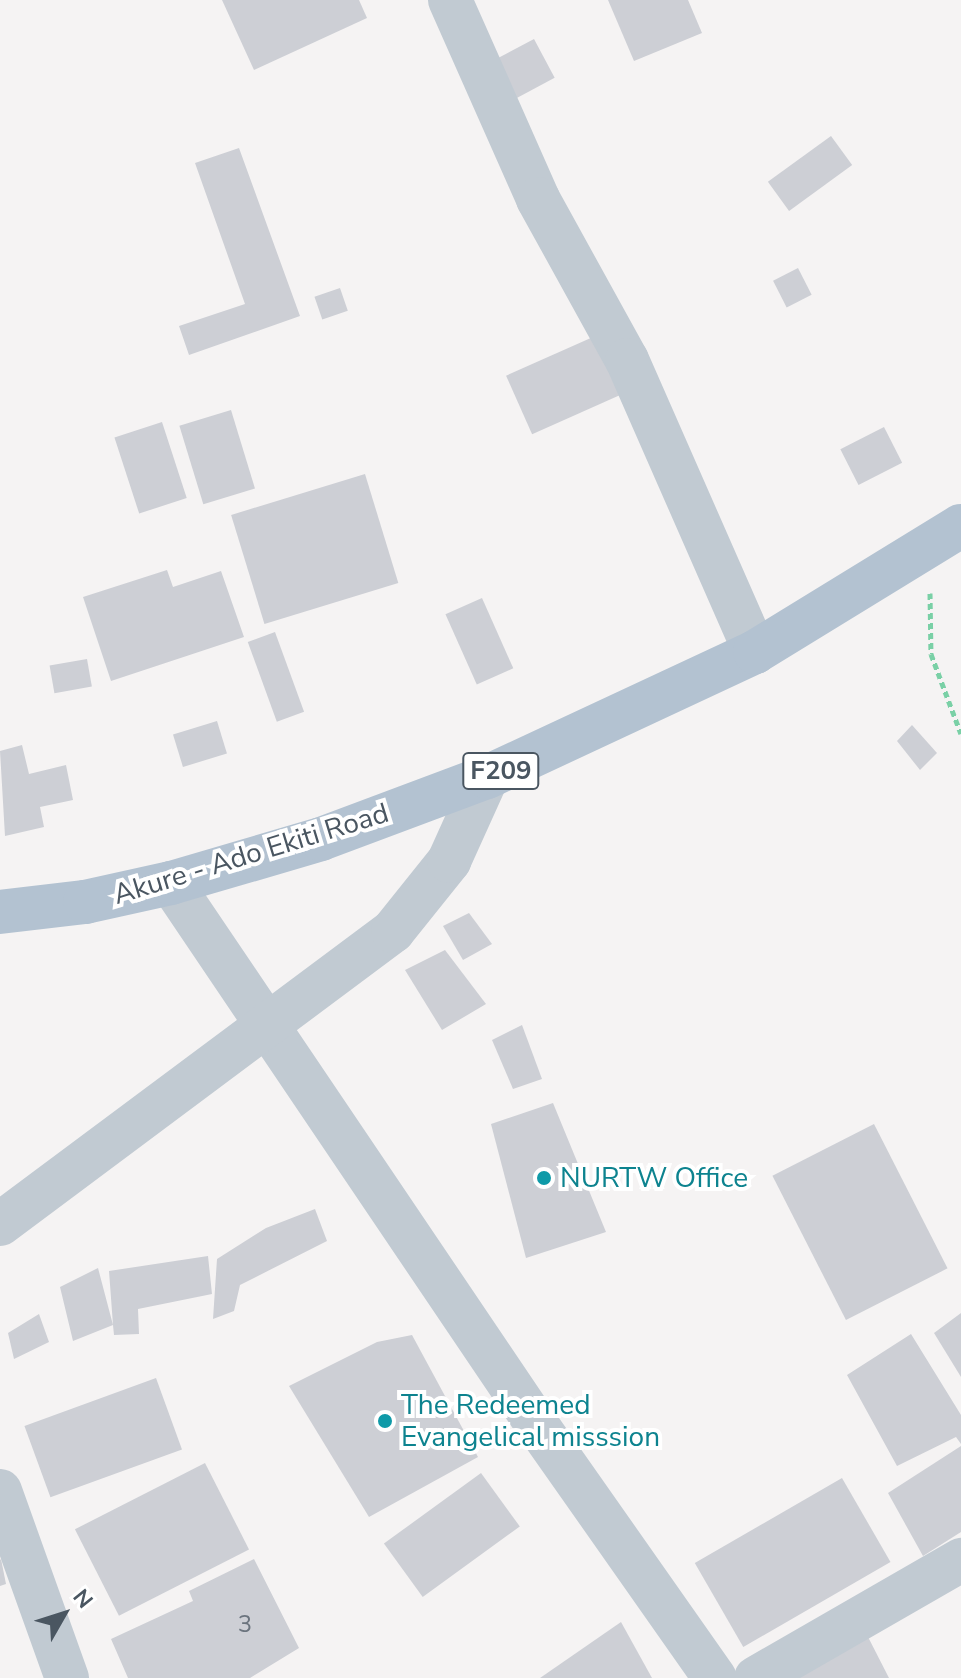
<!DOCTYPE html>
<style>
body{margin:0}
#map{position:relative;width:961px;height:1678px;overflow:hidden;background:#f5f3f3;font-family:"Nunito Sans",sans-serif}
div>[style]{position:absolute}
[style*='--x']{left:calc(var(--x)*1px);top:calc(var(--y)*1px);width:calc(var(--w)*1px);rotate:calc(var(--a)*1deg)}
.building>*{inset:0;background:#cdcfd5;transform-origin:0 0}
.path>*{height:5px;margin-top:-2.5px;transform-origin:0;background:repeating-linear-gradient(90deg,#7ad0a6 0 6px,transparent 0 10px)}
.minor>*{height:44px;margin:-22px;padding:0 22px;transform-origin:22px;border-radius:22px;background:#c1cad2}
.major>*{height:44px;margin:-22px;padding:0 22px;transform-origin:22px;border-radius:22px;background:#b3c2d1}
.dots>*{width:22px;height:22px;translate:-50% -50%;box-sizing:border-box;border:4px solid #fff;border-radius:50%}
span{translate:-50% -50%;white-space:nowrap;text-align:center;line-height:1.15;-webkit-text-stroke:8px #fff;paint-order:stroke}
.number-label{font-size:24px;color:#6b747e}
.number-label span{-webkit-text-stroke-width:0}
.shield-label span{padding:2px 6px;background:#fff;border:2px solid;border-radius:6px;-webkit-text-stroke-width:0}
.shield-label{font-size:26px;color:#4a5661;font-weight:700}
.street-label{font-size:28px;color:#4a5661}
.culture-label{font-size:28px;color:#0d838f}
.left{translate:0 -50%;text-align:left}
.north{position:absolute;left:24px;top:1574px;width:80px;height:80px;-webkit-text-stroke:6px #fff;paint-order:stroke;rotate:51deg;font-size:22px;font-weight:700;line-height:32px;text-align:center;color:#4a5661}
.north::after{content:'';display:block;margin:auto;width:28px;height:36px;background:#4a5661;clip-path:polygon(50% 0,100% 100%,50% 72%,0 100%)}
</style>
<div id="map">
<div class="building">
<div style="clip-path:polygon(222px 0,359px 0,367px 18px,254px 70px)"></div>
<div style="clip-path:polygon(608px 0,688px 0,702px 33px,634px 61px)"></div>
<div style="left:534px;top:39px;width:44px;height:46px;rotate:62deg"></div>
<div style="left:831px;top:136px;width:36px;height:78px;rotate:54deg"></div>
<div style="clip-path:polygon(239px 148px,300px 316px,189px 355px,179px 326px,245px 304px,195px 163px)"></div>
<div style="left:798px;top:268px;width:30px;height:28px;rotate:63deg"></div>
<div style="left:340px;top:288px;width:24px;height:27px;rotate:71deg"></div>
<div style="left:602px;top:333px;width:64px;height:105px;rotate:66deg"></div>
<div style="left:231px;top:410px;width:82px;height:54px;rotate:73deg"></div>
<div style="left:162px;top:422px;width:80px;height:50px;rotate:72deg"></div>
<div style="left:884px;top:427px;width:40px;height:49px;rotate:63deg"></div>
<div style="left:365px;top:474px;width:114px;height:140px;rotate:73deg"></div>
<div style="clip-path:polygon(167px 570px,173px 587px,221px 571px,244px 637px,111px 681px,83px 597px)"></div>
<div style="left:482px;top:598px;width:77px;height:40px;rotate:66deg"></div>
<div style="left:275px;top:632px;width:85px;height:29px;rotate:70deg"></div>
<div style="left:87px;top:659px;width:28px;height:38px;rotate:80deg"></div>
<div style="left:217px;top:721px;width:34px;height:46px;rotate:73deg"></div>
<div style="clip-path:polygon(912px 725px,937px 753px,920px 770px,897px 741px)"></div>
<div style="clip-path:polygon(22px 745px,29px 774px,66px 765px,73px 800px,40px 807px,44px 827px,5px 836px,0 751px)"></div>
<div style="clip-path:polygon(469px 913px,492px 944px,463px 960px,443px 926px)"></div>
<div style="clip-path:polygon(445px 950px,486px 1004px,442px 1030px,405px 970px)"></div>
<div style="clip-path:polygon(522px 1025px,542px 1079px,513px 1089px,492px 1040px)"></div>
<div style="clip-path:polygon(553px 1103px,606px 1232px,526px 1258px,491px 1124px)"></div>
<div style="left:874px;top:1124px;width:162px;height:114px;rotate:63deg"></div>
<div style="clip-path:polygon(315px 1209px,327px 1241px,240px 1285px,234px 1311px,213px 1319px,217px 1259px,266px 1228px)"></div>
<div style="clip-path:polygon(208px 1256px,212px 1294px,138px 1309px,139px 1334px,114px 1335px,113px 1325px,73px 1341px,60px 1287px,98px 1268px,113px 1325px,109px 1271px)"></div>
<div style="clip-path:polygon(961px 1313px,961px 1377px,934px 1333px)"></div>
<div style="clip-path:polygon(39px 1314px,49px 1342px,14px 1359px,8px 1333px)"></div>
<div style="clip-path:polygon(911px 1334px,961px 1415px,961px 1444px,956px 1437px,897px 1466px,847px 1375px)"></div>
<div style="clip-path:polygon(412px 1335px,478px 1457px,369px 1517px,289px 1386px,377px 1342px)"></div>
<div style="left:156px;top:1378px;width:76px;height:140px;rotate:70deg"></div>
<div style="clip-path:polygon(961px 1446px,961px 1532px,923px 1556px,888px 1493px)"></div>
<div style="left:205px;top:1463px;width:97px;height:146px;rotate:63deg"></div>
<div style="left:481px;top:1473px;width:66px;height:120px;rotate:54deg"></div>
<div style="left:842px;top:1478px;width:97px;height:170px;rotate:60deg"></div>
<div style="clip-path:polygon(1px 1559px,6px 1584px,0 1586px,0 1560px)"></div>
<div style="clip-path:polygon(254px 1559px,299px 1648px,250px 1678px,128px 1678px,111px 1639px,193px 1601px,189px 1591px)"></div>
<div style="clip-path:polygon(621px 1622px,652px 1678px,540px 1678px)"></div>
<div style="clip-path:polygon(866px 1633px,889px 1678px,795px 1678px)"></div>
</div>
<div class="path">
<div style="--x:930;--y:593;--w:61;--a:89.1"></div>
<div style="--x:931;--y:654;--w:85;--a:69.4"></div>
</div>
<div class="minor">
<div style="--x:450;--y:0;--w:218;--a:66.1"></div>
<div style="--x:538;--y:199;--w:184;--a:61.1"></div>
<div style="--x:627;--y:360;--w:319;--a:66.3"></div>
<div style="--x:171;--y:883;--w:654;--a:55.97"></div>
<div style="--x:537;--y:1425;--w:309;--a:54.9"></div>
<div style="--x:0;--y:1224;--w:490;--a:-36.7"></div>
<div style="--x:393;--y:931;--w:90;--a:-51.3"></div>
<div style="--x:449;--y:861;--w:92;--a:-65.7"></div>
<div style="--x:0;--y:1491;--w:199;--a:70.3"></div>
<div style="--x:756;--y:1678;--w:237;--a:-29.9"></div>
</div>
<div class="major">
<div style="--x:0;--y:912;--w:86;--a:-6.7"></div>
<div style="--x:85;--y:902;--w:88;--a:-12.5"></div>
<div style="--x:171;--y:883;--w:156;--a:-16.3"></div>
<div style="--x:321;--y:839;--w:177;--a:-20.5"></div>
<div style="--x:487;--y:777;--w:296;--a:-25"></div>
<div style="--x:755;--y:652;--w:241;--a:-31.5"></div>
</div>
<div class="dots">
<div style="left:544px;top:1178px;background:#0f9aa8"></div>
<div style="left:385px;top:1421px;background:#0f9aa8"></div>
</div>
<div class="number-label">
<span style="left:245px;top:1625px">3</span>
</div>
<div class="shield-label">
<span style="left:501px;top:771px">F209</span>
</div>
<div class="street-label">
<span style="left:251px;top:854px;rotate:-17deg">Akure - Ado Ekiti Road</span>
</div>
<div class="culture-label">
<span class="left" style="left:560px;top:1178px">NURTW Office</span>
<span class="left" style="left:401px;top:1421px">The Redeemed<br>Evangelical misssion</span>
</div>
<div class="north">N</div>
</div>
